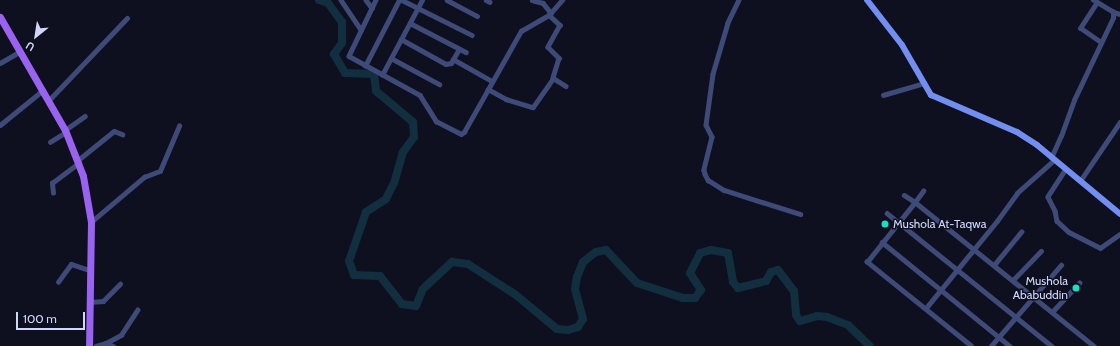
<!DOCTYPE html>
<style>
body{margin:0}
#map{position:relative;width:1120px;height:346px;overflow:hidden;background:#0f101f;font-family:Cabin,sans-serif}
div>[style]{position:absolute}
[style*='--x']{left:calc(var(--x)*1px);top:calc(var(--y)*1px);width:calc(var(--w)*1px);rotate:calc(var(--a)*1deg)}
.river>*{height:8px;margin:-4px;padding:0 4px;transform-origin:4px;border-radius:4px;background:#122f40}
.street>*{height:4.5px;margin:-2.25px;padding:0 2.25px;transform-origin:2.25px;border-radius:2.25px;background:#3e4b79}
.secondary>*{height:6px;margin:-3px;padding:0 3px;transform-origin:3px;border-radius:3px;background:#728ef1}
.primary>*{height:7px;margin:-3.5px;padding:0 3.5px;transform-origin:3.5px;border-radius:3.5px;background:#9963f0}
.dots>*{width:11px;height:11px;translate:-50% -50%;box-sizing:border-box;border:2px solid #0f101f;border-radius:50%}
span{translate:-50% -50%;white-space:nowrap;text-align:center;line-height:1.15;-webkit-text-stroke:3px #0f101f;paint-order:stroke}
.poi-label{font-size:12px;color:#d1d7fa}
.left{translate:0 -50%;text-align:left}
.right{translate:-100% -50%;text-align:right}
.north{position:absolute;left:16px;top:16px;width:40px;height:40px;-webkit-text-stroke:3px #0f101f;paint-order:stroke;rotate:210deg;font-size:11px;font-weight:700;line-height:16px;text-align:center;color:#d1d7fa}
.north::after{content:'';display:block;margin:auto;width:14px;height:18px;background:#d1d7fa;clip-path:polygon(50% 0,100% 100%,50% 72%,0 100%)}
.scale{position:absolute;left:16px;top:312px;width:69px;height:18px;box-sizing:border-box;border:2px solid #d1d7fa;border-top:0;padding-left:5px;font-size:12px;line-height:14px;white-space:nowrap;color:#d1d7fa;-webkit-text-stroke:3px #0f101f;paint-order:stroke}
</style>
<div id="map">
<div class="river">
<div style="--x:319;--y:0;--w:9;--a:18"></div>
<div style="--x:328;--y:3;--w:24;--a:54"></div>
<div style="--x:342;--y:22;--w:21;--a:90"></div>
<div style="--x:342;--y:43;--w:14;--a:126"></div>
<div style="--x:334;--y:54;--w:22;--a:60"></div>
<div style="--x:345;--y:73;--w:29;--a:2"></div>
<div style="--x:374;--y:74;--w:17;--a:83"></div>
<div style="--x:376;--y:91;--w:48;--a:40"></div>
<div style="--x:413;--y:122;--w:15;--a:86"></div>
<div style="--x:414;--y:137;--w:19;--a:126"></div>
<div style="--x:403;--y:152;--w:32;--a:106"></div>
<div style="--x:394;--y:183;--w:18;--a:117"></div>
<div style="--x:386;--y:199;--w:24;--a:147"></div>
<div style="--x:366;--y:212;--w:52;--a:109.1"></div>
<div style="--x:349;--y:261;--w:15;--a:70"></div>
<div style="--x:354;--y:275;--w:26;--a:2"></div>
<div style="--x:380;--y:276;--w:36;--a:52"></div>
<div style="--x:402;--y:304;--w:14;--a:8"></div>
<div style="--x:416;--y:306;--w:18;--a:-68"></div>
<div style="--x:423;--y:289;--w:40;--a:-43"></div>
<div style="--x:452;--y:262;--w:16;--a:7"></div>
<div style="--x:468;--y:264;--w:57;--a:32.9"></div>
<div style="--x:516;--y:295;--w:53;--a:39.7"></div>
<div style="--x:557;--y:329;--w:11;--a:5"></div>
<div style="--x:568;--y:330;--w:10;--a:-17"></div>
<div style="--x:578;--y:327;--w:9;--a:-58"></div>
<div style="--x:583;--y:319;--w:31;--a:-105"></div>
<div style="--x:575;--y:289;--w:12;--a:-81"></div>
<div style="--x:577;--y:277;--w:16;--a:-68"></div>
<div style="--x:583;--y:262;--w:16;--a:-38"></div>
<div style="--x:596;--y:252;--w:10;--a:-11"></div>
<div style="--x:606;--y:250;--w:45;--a:46.8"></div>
<div style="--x:637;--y:283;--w:48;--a:18.1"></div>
<div style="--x:683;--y:298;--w:12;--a:0"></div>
<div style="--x:695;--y:298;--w:10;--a:-53"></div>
<div style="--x:701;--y:290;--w:20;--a:-123"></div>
<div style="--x:690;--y:273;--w:22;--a:-63"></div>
<div style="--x:700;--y:253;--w:11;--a:-15"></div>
<div style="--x:711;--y:250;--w:17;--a:10"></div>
<div style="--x:728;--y:253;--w:29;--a:80"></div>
<div style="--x:733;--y:282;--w:8;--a:50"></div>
<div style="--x:738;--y:288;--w:29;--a:-14"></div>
<div style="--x:766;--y:281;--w:10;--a:-61"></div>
<div style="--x:771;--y:272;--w:7;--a:-16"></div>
<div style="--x:778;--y:270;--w:26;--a:53"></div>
<div style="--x:794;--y:291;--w:24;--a:85"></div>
<div style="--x:796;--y:315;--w:7;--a:56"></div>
<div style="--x:800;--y:321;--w:18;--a:-16"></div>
<div style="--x:817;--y:316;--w:10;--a:6"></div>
<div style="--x:827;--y:317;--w:22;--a:21"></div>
<div style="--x:848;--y:325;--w:30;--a:44"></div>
</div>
<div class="street">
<div style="--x:341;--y:0;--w:36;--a:56"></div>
<div style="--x:366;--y:0;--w:10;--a:53"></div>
<div style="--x:376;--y:0;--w:62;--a:115.7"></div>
<div style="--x:349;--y:56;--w:81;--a:28.8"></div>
<div style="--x:420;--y:95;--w:31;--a:58"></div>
<div style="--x:436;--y:121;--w:28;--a:27"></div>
<div style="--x:461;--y:134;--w:4;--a:-34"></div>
<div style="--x:464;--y:132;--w:116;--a:-60.6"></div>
<div style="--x:521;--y:31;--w:32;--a:-30"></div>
<div style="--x:549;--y:15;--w:20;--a:-49"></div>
<div style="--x:402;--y:0;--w:78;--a:26.6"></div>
<div style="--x:447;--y:0;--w:34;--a:28"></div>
<div style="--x:486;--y:0;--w:4;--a:27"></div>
<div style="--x:532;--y:0;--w:11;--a:15"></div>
<div style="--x:543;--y:3;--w:13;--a:51"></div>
<div style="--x:739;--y:0;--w:25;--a:116"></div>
<div style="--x:728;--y:23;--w:53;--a:106.4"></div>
<div style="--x:713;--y:74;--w:51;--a:97.8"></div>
<div style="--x:706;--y:125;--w:13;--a:63"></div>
<div style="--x:712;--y:137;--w:34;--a:104"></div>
<div style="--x:704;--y:170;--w:4;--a:76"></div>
<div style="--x:705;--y:174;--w:7;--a:63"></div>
<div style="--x:708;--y:180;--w:19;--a:32"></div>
<div style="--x:724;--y:190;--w:80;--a:17.5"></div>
<div style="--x:1097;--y:3;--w:30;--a:123"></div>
<div style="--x:1081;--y:28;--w:24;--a:35"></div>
<div style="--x:1113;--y:12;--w:7;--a:16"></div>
<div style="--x:549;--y:15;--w:15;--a:42"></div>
<div style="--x:560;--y:25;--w:25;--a:119"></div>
<div style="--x:548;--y:47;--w:16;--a:45"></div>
<div style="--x:559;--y:58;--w:21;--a:107"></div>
<div style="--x:553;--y:78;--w:15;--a:32"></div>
<div style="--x:410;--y:23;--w:63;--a:27.4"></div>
<div style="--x:401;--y:39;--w:51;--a:29.1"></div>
<div style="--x:446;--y:64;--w:5;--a:-11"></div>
<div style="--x:451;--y:63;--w:16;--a:-60"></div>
<div style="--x:391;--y:58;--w:55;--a:28.4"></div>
<div style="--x:453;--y:59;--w:45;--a:29.4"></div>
<div style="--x:0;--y:63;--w:22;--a:-30"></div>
<div style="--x:365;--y:66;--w:74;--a:-62.7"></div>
<div style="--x:382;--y:75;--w:85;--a:-61.9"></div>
<div style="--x:488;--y:89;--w:21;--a:29"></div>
<div style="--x:506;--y:99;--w:28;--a:17"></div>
<div style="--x:533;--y:107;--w:35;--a:-55"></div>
<div style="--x:883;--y:95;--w:43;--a:-16.3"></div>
<div style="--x:49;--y:100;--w:113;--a:-46.4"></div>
<div style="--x:0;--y:125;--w:55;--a:-39.1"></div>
<div style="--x:65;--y:130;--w:24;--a:-35"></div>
<div style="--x:50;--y:142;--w:19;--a:-32"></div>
<div style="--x:1051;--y:158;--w:24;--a:-66"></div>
<div style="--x:1061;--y:136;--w:38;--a:-70"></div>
<div style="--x:1074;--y:100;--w:91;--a:-64.6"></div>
<div style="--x:1113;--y:18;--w:6;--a:-90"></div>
<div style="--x:1113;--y:12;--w:23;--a:-149"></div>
<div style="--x:78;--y:160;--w:46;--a:-38.9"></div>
<div style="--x:114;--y:131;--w:9;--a:21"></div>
<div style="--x:1066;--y:169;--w:33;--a:123"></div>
<div style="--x:1048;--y:197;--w:16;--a:63"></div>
<div style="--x:1055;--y:211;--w:10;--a:79"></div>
<div style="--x:1057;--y:221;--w:16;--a:43"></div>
<div style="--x:1069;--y:232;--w:35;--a:27"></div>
<div style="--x:1100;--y:248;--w:24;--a:-35"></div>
<div style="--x:1080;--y:181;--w:71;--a:-55.9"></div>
<div style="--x:53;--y:193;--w:10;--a:-96"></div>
<div style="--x:52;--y:183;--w:34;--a:-37"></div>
<div style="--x:904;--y:195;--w:13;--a:32"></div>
<div style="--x:915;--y:202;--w:14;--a:-54"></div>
<div style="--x:887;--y:213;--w:212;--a:38.9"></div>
<div style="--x:91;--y:222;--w:70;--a:-40.3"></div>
<div style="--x:144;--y:177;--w:17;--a:-21"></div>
<div style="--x:160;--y:171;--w:49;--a:-67.1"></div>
<div style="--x:882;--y:242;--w:165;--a:39.1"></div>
<div style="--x:994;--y:265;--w:43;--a:-50.7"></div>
<div style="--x:1013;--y:280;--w:40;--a:-46"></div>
<div style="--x:58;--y:282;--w:22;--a:-54"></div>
<div style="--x:71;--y:264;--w:20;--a:18"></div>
<div style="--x:90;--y:302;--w:13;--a:-4"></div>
<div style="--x:103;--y:301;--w:24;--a:-45"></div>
<div style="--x:926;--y:308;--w:112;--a:-50.8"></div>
<div style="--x:997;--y:221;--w:34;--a:-54"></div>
<div style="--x:1017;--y:193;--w:50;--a:-41.7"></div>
<div style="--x:1052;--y:312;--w:40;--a:-47"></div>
<div style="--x:106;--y:343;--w:17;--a:-28"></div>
<div style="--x:121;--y:335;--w:30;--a:-57"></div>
<div style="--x:96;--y:346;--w:10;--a:-17"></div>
<div style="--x:106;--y:343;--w:8;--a:23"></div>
<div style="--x:971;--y:346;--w:134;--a:-141.1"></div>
<div style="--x:867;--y:262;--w:77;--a:-51.3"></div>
<div style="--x:915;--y:202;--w:230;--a:38.8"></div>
<div style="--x:991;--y:346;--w:107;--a:-49.2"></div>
</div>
<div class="secondary">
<div style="--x:867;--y:0;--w:57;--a:52.1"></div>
<div style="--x:902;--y:45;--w:58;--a:59.9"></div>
<div style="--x:931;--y:95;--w:94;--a:23.3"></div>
<div style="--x:1017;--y:132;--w:24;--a:33"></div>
<div style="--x:1037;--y:145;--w:108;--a:39.7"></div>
</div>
<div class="primary">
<div style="--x:0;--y:17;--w:130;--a:60.1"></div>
<div style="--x:65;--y:130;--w:49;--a:68.6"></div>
<div style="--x:83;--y:176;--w:47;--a:80.1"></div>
<div style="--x:91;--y:222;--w:124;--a:90.9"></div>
</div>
<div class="dots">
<div style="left:885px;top:224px;background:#16e1c4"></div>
<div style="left:1076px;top:288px;background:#16e1c4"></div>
</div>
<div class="poi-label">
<span class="left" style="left:893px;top:224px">Mushola At-Taqwa</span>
<span class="right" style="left:1068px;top:288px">Mushola<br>Ababuddin</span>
</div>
<div class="north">U</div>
<div class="scale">100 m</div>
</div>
